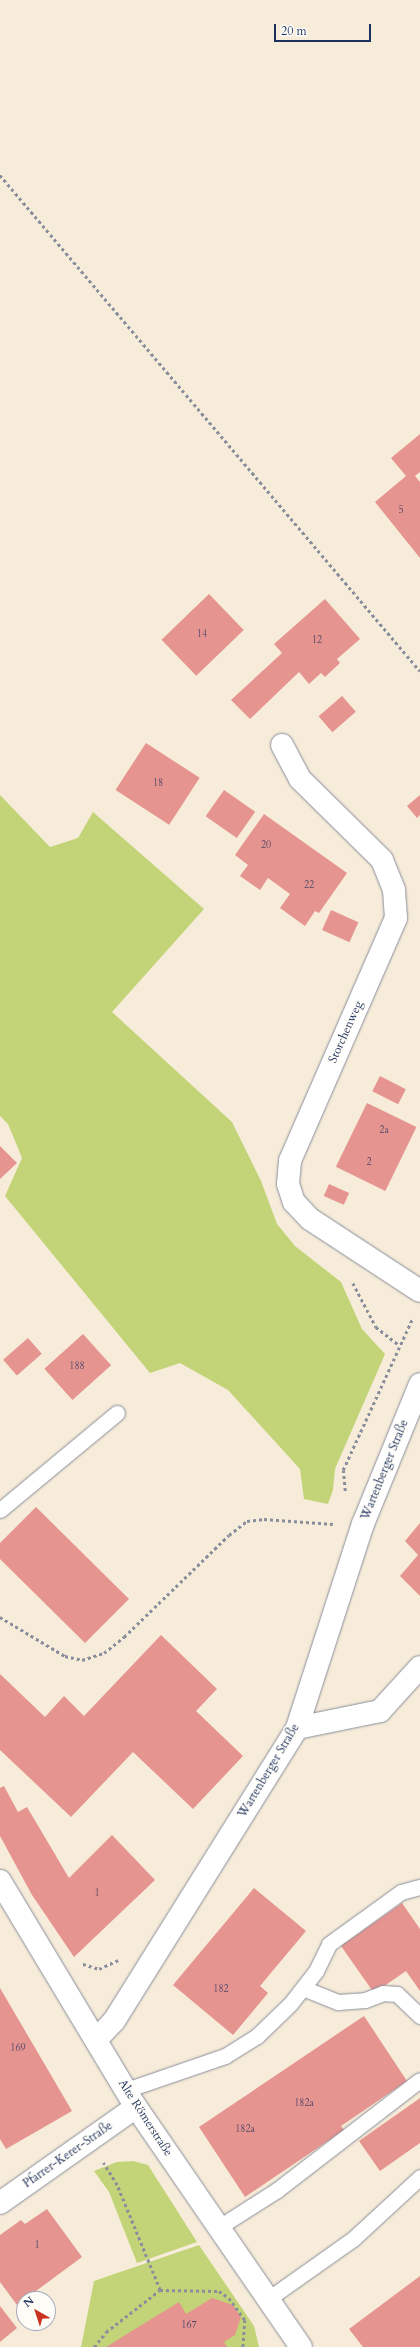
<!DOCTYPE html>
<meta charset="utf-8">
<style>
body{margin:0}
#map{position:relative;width:420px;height:2347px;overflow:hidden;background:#f7ecd9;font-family:Cardo,serif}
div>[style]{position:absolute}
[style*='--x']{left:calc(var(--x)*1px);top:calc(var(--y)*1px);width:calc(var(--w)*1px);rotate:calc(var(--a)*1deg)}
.green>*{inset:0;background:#c2d477}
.building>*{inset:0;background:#e6948f;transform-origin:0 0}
.path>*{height:2.5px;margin-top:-1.25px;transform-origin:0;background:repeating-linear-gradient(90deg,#898e9c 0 3px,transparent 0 6px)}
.roads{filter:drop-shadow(0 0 1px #898e9c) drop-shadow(0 0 1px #898e9c)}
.service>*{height:15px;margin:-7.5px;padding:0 7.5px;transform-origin:7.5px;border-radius:7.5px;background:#fff}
.minor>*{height:22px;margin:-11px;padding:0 11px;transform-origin:11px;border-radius:11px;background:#fff}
.secondary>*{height:22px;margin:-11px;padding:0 11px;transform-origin:11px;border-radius:11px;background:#fff}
span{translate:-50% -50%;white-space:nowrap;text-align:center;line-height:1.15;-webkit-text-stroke:3.5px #fdfcf7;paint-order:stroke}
.number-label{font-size:10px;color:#4e486a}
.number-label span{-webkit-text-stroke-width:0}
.street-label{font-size:12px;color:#1b2f5e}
.north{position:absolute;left:16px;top:2291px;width:40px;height:40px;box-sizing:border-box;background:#fdfcf7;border:1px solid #a3aaba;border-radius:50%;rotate:321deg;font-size:11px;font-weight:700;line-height:16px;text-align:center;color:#1b2f5e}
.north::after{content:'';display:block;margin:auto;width:14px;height:18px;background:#c8321e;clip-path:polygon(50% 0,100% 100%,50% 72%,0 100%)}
.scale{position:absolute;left:274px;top:24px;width:97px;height:18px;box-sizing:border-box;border:2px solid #1b2f5e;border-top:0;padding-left:5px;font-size:12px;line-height:14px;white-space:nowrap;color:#1b2f5e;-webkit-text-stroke:3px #fdfcf7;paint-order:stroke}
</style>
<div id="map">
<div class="green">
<div style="clip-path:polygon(0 795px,50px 847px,78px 838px,93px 812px,204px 909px,112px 1012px,232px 1122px,261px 1181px,277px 1224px,295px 1246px,341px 1282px,362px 1329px,385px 1354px,335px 1469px,333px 1490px,328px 1504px,304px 1499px,300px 1469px,228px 1390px,180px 1363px,150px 1373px,5px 1196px,22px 1158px,8px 1124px,0 1116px)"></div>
<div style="clip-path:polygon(133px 2161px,148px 2165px,197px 2242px,137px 2263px,109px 2192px,94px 2171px,117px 2162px)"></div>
<div style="clip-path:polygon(199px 2245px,254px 2326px,259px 2347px,81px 2347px,94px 2281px)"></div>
</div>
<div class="building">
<div style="clip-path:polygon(420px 434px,420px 472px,415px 476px,420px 482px,420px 558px,375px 502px,406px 476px,391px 458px)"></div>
<div style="left:209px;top:594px;width:50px;height:66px;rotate:46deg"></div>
<div style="clip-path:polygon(325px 599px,360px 639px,337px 659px,340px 663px,325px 677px,321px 673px,309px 684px,299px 672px,250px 719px,231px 700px,282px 653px,274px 644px)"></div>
<div style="left:342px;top:696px;width:21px;height:31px;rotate:49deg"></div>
<div style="left:146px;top:743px;width:64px;height:56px;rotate:33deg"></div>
<div style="left:224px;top:790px;width:38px;height:32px;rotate:35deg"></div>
<div style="clip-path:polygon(420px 795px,420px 815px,417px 818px,407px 806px)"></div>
<div style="clip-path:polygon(264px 814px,347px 873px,319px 913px,315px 911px,305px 926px,280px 908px,290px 894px,268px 878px,260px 890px,240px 876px,248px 865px,235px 855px)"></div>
<div style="left:331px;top:910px;width:30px;height:22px;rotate:24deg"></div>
<div style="left:380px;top:1076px;width:29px;height:17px;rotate:27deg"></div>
<div style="left:367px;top:1103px;width:55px;height:71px;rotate:26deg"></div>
<div style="clip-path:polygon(0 1146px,17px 1163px,0 1179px)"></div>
<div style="left:329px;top:1184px;width:22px;height:13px;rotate:24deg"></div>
<div style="left:83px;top:1334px;width:42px;height:52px;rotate:48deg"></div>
<div style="left:28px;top:1338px;width:21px;height:33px;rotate:49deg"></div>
<div style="clip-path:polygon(36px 1507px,129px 1599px,85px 1643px,0 1559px,0 1543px)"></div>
<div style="clip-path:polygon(420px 1523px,420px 1596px,400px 1576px,418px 1555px,405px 1541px)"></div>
<div style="clip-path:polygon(161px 1635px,217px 1689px,196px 1711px,243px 1756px,193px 1809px,133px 1752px,71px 1817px,0 1750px,0 1674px,45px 1717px,64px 1696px,84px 1716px)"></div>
<div style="clip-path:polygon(4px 1786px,18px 1812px,27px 1807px,69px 1878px,112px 1835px,155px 1880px,74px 1957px,32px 1895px,0 1836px,0 1788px)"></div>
<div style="clip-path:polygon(254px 1888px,306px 1931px,260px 1986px,268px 1993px,233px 2035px,173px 1985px)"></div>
<div style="clip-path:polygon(402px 1903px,420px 1929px,420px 1991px,406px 1971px,374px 1993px,341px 1946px)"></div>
<div style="clip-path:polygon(0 1988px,72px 2111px,6px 2149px,0 2139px)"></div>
<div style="clip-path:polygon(364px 2016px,407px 2081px,341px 2126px,344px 2130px,245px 2197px,199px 2127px)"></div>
<div style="clip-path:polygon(420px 2098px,420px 2143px,380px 2171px,359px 2141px)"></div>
<div style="clip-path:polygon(47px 2209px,82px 2257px,17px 2305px,0 2282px,0 2235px,21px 2220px,25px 2224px)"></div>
<div style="clip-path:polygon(420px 2276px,420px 2347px,363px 2347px,349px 2329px)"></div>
<div style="clip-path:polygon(212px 2298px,233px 2305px,241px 2317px,235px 2335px,224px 2342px,227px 2347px,106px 2347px,179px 2302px,186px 2314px)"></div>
<div style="clip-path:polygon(0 2306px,17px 2328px,0 2342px)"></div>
</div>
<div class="path">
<div style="--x:0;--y:175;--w:650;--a:49.74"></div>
<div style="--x:353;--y:1283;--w:50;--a:62.4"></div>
<div style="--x:376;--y:1327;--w:29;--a:38"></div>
<div style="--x:345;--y:1491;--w:21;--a:-95"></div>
<div style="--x:343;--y:1470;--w:168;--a:-65.4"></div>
<div style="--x:0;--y:1617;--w:76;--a:31"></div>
<div style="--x:65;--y:1656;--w:17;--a:13"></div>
<div style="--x:82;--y:1660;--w:23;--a:-18"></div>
<div style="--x:104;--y:1653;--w:26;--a:-39"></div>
<div style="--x:124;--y:1637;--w:146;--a:-44.2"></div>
<div style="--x:229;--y:1535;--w:23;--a:-38"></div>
<div style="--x:247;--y:1521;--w:17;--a:-7"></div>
<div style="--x:264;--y:1519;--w:69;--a:4.1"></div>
<div style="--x:83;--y:1964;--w:17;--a:17"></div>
<div style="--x:99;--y:1969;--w:21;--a:-25"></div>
<div style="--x:160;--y:2290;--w:59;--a:1"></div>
<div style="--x:219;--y:2291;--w:12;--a:35"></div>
<div style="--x:229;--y:2298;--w:27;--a:54"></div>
<div style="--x:245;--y:2320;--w:27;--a:94"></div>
<div style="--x:94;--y:2347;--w:19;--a:-51"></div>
<div style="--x:106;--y:2332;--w:68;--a:-37.9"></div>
<div style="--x:160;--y:2290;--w:113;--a:-112.3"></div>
<div style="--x:117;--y:2185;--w:26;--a:-122"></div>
</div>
<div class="roads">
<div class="service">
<div style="--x:0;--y:1510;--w:152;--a:-39.7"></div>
<div style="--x:303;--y:1988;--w:38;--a:22"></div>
<div style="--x:338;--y:2002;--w:27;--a:-4"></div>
<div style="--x:365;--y:2000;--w:19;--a:-21"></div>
<div style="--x:383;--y:1993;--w:14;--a:4"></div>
<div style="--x:397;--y:1994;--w:32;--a:44"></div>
<div style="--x:126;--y:2090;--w:105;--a:-19"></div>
<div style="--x:225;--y:2056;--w:38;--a:-32"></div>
<div style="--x:257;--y:2036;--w:47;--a:-44.1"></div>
<div style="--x:291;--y:2003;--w:41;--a:-52"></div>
<div style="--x:316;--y:1971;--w:30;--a:-64"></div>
<div style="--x:329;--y:1944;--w:89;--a:-35.8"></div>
<div style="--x:401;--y:1892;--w:20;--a:-15"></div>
<div style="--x:219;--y:2227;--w:69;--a:-32.5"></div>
<div style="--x:277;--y:2190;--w:180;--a:-37.6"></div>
<div style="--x:268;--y:2299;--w:105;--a:-35.3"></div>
<div style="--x:354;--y:2238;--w:90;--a:-42.7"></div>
</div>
<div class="minor">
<div style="--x:282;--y:745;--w:38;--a:62"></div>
<div style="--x:300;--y:779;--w:115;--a:44.6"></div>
<div style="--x:382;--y:860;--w:32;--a:68"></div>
<div style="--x:394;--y:890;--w:28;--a:86"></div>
<div style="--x:396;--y:918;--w:265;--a:113.6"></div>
<div style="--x:290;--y:1161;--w:23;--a:95"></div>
<div style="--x:288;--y:1184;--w:19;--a:72"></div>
<div style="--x:294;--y:1202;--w:23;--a:47"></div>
<div style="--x:310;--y:1219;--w:131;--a:33.2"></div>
<div style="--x:297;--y:1728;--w:85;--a:-11.6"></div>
<div style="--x:380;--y:1711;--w:59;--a:-47.7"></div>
<div style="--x:0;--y:2203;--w:166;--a:-35.2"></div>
</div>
<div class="secondary">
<div style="--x:0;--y:1881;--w:264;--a:59"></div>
<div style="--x:136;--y:2107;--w:291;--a:55.5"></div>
<div style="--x:96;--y:2040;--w:26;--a:-47"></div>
<div style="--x:114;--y:2021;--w:345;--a:-58"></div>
<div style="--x:297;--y:1728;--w:214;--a:-72.1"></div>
<div style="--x:363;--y:1524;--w:151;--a:-67.8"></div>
</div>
</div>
<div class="number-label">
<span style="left:401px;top:511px">5</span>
<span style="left:202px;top:635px">14</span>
<span style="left:317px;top:641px">12</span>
<span style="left:158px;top:784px">18</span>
<span style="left:266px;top:846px">20</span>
<span style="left:309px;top:886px">22</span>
<span style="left:384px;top:1131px">2a</span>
<span style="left:369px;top:1163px">2</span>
<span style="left:77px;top:1367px">188</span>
<span style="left:97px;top:1894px">1</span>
<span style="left:221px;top:1990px">182</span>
<span style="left:18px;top:2049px">169</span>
<span style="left:304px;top:2104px">182a</span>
<span style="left:245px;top:2130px">182a</span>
<span style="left:37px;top:2246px">1</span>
<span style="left:189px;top:2326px">167</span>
</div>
<div class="street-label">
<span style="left:346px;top:1032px;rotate:-66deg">Storchenweg</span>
<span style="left:385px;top:1470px;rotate:-68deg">Wartenberger Straße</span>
<span style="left:269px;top:1771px;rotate:-59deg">Wartenberger Straße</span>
<span style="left:145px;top:2118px;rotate:57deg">Alte Römerstraße</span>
<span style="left:68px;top:2155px;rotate:-35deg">Pfarrer-Kerer-Straße</span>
</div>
<div class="north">N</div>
<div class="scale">20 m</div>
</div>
